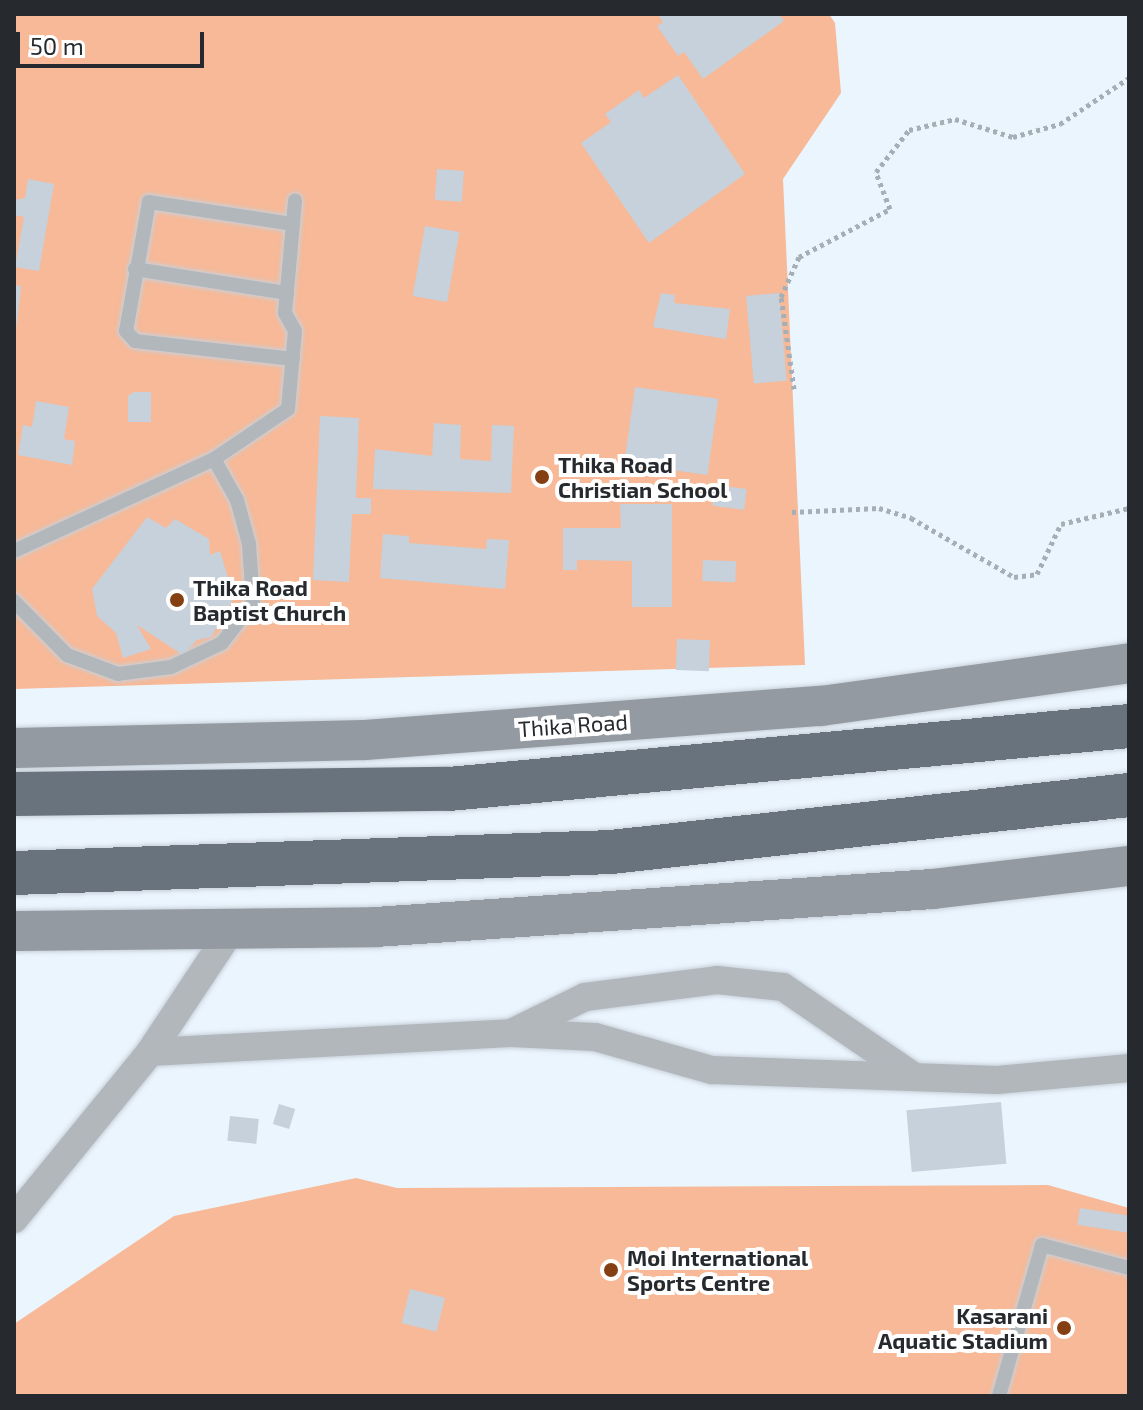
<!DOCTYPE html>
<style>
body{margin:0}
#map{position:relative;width:1143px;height:1410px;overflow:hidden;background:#ebf5fe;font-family:"Exo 2",sans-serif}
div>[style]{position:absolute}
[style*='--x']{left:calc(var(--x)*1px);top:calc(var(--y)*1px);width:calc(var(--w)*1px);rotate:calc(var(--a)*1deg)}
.green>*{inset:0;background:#f7b997}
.building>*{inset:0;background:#c6d1dc;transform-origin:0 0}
.path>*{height:5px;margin-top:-2.5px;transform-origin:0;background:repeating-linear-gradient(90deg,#a7afb6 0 4px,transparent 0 8px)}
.roads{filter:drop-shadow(0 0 2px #c8d0d9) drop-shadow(0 0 2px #c8d0d9)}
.lane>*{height:14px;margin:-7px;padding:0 7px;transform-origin:7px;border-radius:7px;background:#b2b7bc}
.street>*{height:28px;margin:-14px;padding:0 14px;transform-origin:14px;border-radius:14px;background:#b2b7bc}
.secondary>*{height:40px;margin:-20px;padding:0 20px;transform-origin:20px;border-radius:20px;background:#939aa1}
.highway>*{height:44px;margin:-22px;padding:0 22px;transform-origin:22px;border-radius:22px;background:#69737d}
.dots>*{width:22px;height:22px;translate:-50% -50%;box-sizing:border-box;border:4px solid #fff;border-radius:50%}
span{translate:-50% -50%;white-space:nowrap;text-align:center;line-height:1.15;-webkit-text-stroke:8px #fff;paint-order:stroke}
.poi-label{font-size:22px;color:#262a2e;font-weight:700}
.left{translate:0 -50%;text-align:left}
.right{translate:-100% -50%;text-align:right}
.street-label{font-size:22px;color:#262a2e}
.frame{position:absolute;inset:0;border:16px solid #262a2e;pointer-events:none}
.scale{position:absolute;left:16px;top:32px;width:188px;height:36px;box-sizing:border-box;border:4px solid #262a2e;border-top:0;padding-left:10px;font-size:24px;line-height:28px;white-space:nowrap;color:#262a2e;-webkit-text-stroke:6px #fff;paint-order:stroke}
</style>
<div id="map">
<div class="green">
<div style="clip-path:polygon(14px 14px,829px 14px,835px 23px,841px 93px,783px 179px,805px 665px,14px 689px)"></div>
<div style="clip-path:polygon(356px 1178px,397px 1188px,1048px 1185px,1129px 1208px,1129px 1396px,14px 1396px,14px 1324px,174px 1216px)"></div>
</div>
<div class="building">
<div style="clip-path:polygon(658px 14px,779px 14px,784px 21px,703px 79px,684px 52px,678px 56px,657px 26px,663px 22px)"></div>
<div style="clip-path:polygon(678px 75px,745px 174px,649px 243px,581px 143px,611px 122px,605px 114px,639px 90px,644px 98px)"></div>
<div style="left:437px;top:169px;width:27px;height:31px;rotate:4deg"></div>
<div style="clip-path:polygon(28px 179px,54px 184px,39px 271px,15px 267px,24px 217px,14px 215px,14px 200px,25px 198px)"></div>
<div style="left:425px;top:226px;width:35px;height:71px;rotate:10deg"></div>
<div style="clip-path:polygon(14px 285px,21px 286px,16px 330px,14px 330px)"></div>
<div style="clip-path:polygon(661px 293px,675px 295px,674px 303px,730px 309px,726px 339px,653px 327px)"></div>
<div style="left:779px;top:293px;width:88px;height:33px;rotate:85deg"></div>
<div style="left:635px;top:387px;width:84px;height:77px;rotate:8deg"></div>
<div style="clip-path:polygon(134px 392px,151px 392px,151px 422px,128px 422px,128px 396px)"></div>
<div style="clip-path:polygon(36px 401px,69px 407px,64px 439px,75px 441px,72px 465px,18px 455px,23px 425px,32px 427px)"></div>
<div style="clip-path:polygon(320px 416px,359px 418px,356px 498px,371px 498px,371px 514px,352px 514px,349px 582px,313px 580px)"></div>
<div style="clip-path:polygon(434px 423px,461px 425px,460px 459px,491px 461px,492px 425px,514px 426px,511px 493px,373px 489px,375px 449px,432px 456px)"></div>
<div style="left:715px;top:485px;width:32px;height:21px;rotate:7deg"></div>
<div style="clip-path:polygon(620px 504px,672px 504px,672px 607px,632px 607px,632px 561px,577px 560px,577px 570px,563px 570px,563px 528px,621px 528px)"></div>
<div style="clip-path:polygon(147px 517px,166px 528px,175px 519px,209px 539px,210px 555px,220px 551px,234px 598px,211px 637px,197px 640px,183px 655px,137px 625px,151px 649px,123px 658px,116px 633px,97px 616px,92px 589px)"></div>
<div style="clip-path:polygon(383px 534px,409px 536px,409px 543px,486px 549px,487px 539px,509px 540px,505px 589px,380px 578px)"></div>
<div style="left:703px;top:560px;width:33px;height:21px;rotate:2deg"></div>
<div style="left:677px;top:639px;width:33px;height:31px;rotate:2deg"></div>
<div style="left:1001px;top:1102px;width:62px;height:95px;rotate:85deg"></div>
<div style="left:279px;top:1104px;width:17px;height:21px;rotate:17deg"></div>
<div style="left:230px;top:1116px;width:29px;height:25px;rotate:6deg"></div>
<div style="left:1080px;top:1208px;width:50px;height:17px;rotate:9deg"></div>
<div style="left:410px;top:1289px;width:36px;height:35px;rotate:14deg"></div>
</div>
<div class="path">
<div style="--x:794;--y:389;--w:93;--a:-98"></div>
<div style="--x:781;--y:297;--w:44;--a:-65.8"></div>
<div style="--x:799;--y:257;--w:103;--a:-27.8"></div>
<div style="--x:890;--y:209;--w:40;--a:-111"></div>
<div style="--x:876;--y:172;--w:53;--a:-51.8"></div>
<div style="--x:909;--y:130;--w:47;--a:-13.4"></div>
<div style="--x:955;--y:119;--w:61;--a:17.2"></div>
<div style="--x:1013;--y:137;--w:49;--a:-15.5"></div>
<div style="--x:1060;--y:124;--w:83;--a:-33.7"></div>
<div style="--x:792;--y:512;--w:87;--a:-2.6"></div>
<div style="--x:879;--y:508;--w:34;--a:17"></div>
<div style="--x:911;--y:518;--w:119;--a:29.8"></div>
<div style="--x:1014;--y:577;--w:23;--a:-7"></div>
<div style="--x:1037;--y:574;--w:55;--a:-64.4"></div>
<div style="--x:1061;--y:524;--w:70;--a:-13.2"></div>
</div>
<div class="roads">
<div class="lane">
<div style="--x:293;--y:224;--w:146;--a:-171.3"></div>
<div style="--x:149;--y:202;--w:131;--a:100.1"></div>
<div style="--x:126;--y:331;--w:13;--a:48"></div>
<div style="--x:135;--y:341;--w:159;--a:6.5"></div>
<div style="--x:135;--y:269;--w:154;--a:9"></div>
<div style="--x:214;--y:459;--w:89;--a:-34"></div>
<div style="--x:288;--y:409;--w:78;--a:-84.9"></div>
<div style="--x:295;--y:331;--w:21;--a:-119"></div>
<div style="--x:285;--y:313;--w:113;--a:-84.9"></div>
<div style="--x:14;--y:551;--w:220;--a:-24.7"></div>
<div style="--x:214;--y:459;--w:47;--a:60.7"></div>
<div style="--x:237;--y:500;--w:46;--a:74.7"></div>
<div style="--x:249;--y:544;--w:59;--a:86.1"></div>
<div style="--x:253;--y:603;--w:51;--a:127.8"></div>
<div style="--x:222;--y:643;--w:56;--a:154.8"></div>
<div style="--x:171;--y:667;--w:53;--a:172.5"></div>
<div style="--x:118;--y:674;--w:54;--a:-159.6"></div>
<div style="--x:67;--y:655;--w:76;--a:-134.5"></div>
<div style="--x:999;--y:1396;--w:157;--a:-74.1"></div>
<div style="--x:1042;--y:1245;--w:90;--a:14.8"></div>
</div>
<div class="street">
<div style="--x:511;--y:1033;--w:82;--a:-25.9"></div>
<div style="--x:585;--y:997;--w:133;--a:-7.3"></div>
<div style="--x:717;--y:980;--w:66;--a:6.1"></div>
<div style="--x:783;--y:987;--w:154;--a:34.4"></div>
<div style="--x:150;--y:1052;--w:361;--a:-3"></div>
<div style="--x:511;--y:1033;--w:84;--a:2.7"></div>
<div style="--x:595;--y:1037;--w:122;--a:15.8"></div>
<div style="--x:712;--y:1070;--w:285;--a:2"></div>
<div style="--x:997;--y:1080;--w:133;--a:-5.2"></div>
<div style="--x:14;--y:1219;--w:215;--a:-50.8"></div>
<div style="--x:150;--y:1052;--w:150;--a:-56.4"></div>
</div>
<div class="secondary">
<div style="--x:14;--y:748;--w:351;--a:-1.3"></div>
<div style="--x:365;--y:740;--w:457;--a:-4.3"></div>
<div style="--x:821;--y:706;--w:311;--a:-7.9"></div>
<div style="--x:14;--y:931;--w:361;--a:-0.6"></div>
<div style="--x:375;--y:927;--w:558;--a:-3.9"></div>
<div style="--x:932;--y:889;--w:198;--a:-6.7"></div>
</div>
<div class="highway">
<div style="--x:14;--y:794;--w:435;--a:-0.7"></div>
<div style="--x:449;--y:789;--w:683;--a:-5.29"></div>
<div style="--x:14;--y:873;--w:597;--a:-2.01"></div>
<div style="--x:611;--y:852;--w:521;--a:-6.28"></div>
</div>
</div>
<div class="dots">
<div style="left:542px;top:477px;background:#844013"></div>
<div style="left:177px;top:600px;background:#844013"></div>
<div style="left:611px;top:1270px;background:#844013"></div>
<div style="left:1064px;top:1328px;background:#844013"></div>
</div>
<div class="poi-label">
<span class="left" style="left:558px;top:477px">Thika Road<br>Christian School</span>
<span class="left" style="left:193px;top:600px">Thika Road<br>Baptist Church</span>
<span class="left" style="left:627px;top:1270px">Moi International<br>Sports Centre</span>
<span class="right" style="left:1048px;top:1328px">Kasarani<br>Aquatic Stadium</span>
</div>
<div class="street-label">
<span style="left:573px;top:725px;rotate:-4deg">Thika Road</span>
</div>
<div class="frame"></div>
<div class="scale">50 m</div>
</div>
